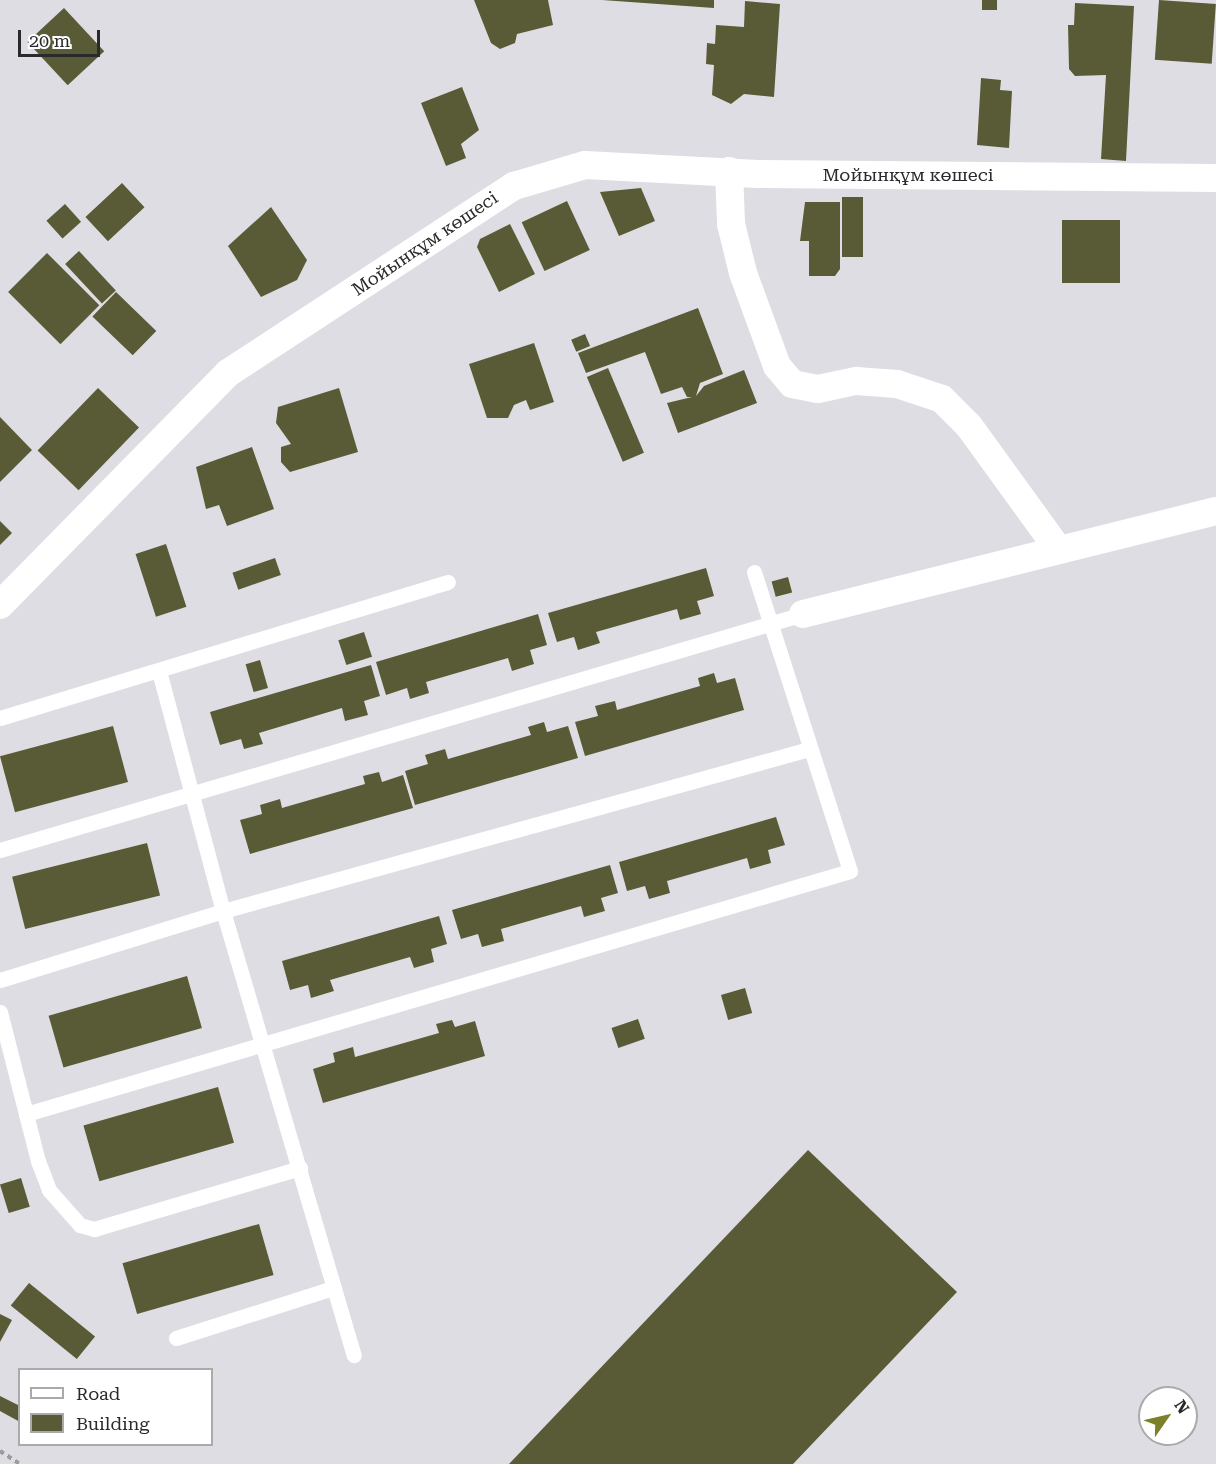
<!DOCTYPE html>
<meta charset="utf-8">
<style>
body{margin:0}
#map{position:relative;width:1216px;height:1464px;overflow:hidden;background:#dfdde4;font-family:"Roboto Serif",serif}
div>[style]{position:absolute}
[style*='--x']{left:calc(var(--x)*1px);top:calc(var(--y)*1px);width:calc(var(--w)*1px);rotate:calc(var(--a)*1deg)}
.building>*{inset:0;background:#585b35;transform-origin:0 0}
.path>*{height:4px;margin-top:-2px;transform-origin:0;background:repeating-linear-gradient(90deg,#9b9a9f 0 4.5px,transparent 0 9px)}
.lane>*{height:15px;margin:-7.5px;padding:0 7.5px;transform-origin:7.5px;border-radius:7.5px;background:#fff}
.street>*{height:28px;margin:-14px;padding:0 14px;transform-origin:14px;border-radius:14px;background:#fff}
span{translate:-50% -50%;white-space:nowrap;text-align:center;line-height:1.15;-webkit-text-stroke:6px #fff;paint-order:stroke}
.street-label{font-size:18px;color:#2a2a2c}
.legend{position:absolute;left:18px;top:1368px;width:195px;height:78px;box-sizing:border-box;background:#fff;border:2px solid #aaaaab;margin:0;padding:8px 10px;list-style:none;font-size:18px;color:#2a2a2c}
.legend li{display:flex;align-items:center;gap:12px;height:30px}
.legend b{width:30px;border:2px solid #aaaaab}
.north{position:absolute;left:1138px;top:1386px;width:60px;height:60px;box-sizing:border-box;background:#fff;border:2px solid #aaaaab;border-radius:50%;rotate:56deg;font-size:16px;font-weight:700;line-height:24px;text-align:center;color:#2a2a2c}
.north::after{content:'';display:block;margin:auto;width:21px;height:27px;background:#7b802b;clip-path:polygon(50% 0,100% 100%,50% 72%,0 100%)}
.scale{position:absolute;left:18px;top:30px;width:82px;height:27px;box-sizing:border-box;border:3px solid #2a2a2c;border-top:0;padding-left:8px;font-size:18px;line-height:21px;white-space:nowrap;color:#2a2a2c;-webkit-text-stroke:4px #fff;paint-order:stroke}
</style>
<div id="map">
<div class="building">
<div style="clip-path:polygon(474px 0,548px 0,553px 25px,517px 34px,515px 43px,500px 49px,491px 43px)"></div>
<div style="clip-path:polygon(602px 0,714px 0,714px 8px)"></div>
<div style="left:982px;top:0;width:15px;height:10px"></div>
<div style="left:1159px;top:0;width:57px;height:60px;rotate:4deg"></div>
<div style="clip-path:polygon(745px 1px,780px 4px,774px 97px,744px 94px,731px 104px,712px 95px,714px 65px,706px 64px,707px 43px,715px 44px,716px 25px,744px 27px)"></div>
<div style="clip-path:polygon(1075px 3px,1134px 6px,1126px 161px,1101px 159px,1106px 75px,1075px 76px,1069px 69px,1068px 25px,1074px 25px)"></div>
<div style="left:64px;top:8px;width:59px;height:50px;rotate:47deg"></div>
<div style="clip-path:polygon(981px 78px,1001px 80px,1000px 90px,1012px 91px,1009px 148px,977px 145px)"></div>
<div style="clip-path:polygon(462px 87px,479px 130px,461px 144px,466px 158px,446px 166px,421px 103px)"></div>
<div style="left:122px;top:183px;width:33px;height:50px;rotate:47deg"></div>
<div style="clip-path:polygon(641px 188px,655px 221px,619px 236px,600px 192px)"></div>
<div style="left:842px;top:197px;width:21px;height:60px"></div>
<div style="left:567px;top:201px;width:54px;height:50px;rotate:65deg"></div>
<div style="clip-path:polygon(805px 202px,840px 202px,840px 269px,835px 276px,809px 276px,809px 241px,800px 241px)"></div>
<div style="left:65px;top:204px;width:24px;height:25px;rotate:48deg"></div>
<div style="clip-path:polygon(271px 207px,307px 260px,297px 280px,261px 297px,228px 246px)"></div>
<div style="left:1062px;top:220px;width:58px;height:63px"></div>
<div style="clip-path:polygon(510px 224px,535px 274px,499px 292px,477px 247px,480px 239px)"></div>
<div style="left:79px;top:251px;width:54px;height:19px;rotate:47deg"></div>
<div style="left:47px;top:253px;width:74px;height:55px;rotate:45deg"></div>
<div style="left:116px;top:292px;width:56px;height:34px;rotate:44deg"></div>
<div style="clip-path:polygon(698px 308px,723px 374px,700px 383px,696px 396px,704px 386px,744px 370px,757px 403px,678px 433px,667px 403px,692px 397px,687px 397px,682px 387px,661px 394px,645px 352px,586px 373px,578px 353px)"></div>
<div style="left:585px;top:334px;width:13px;height:15px;rotate:67deg"></div>
<div style="clip-path:polygon(534px 343px,554px 402px,530px 410px,526px 400px,514px 405px,508px 418px,487px 418px,469px 364px)"></div>
<div style="left:608px;top:368px;width:92px;height:23px;rotate:67deg"></div>
<div style="left:98px;top:388px;width:57px;height:87px;rotate:44deg"></div>
<div style="clip-path:polygon(339px 388px,358px 452px,290px 472px,281px 462px,281px 447px,291px 444px,276px 423px,278px 407px)"></div>
<div style="clip-path:polygon(0 417px,32px 450px,0 482px)"></div>
<div style="clip-path:polygon(252px 447px,274px 509px,227px 526px,219px 505px,206px 509px,196px 467px)"></div>
<div style="clip-path:polygon(0 521px,12px 533px,0 545px)"></div>
<div style="left:166px;top:544px;width:66px;height:32px;rotate:72deg"></div>
<div style="left:275px;top:558px;width:18px;height:45px;rotate:71deg"></div>
<div style="clip-path:polygon(706px 568px,714px 596px,697px 601px,701px 614px,680px 620px,677px 609px,596px 632px,600px 643px,578px 650px,574px 637px,557px 642px,548px 613px)"></div>
<div style="left:788px;top:577px;width:16px;height:17px;rotate:75deg"></div>
<div style="clip-path:polygon(538px 614px,547px 645px,530px 650px,534px 664px,512px 671px,508px 658px,426px 682px,429px 693px,410px 699px,407px 688px,386px 695px,376px 662px)"></div>
<div style="left:364px;top:632px;width:26px;height:27px;rotate:72deg"></div>
<div style="left:260px;top:660px;width:29px;height:15px;rotate:74deg"></div>
<div style="clip-path:polygon(371px 665px,380px 696px,364px 701px,368px 715px,345px 721px,342px 708px,259px 733px,263px 744px,244px 749px,241px 739px,220px 745px,210px 712px)"></div>
<div style="clip-path:polygon(714px 673px,717px 683px,735px 678px,744px 710px,585px 756px,575px 722px,598px 716px,595px 706px,615px 701px,617px 710px,700px 686px,698px 678px)"></div>
<div style="clip-path:polygon(544px 722px,547px 732px,568px 726px,578px 758px,415px 805px,405px 771px,428px 764px,425px 755px,445px 749px,448px 759px,531px 735px,528px 727px)"></div>
<div style="left:113px;top:726px;width:58px;height:117px;rotate:75deg"></div>
<div style="clip-path:polygon(379px 772px,382px 782px,403px 775px,413px 808px,250px 854px,240px 820px,262px 814px,260px 805px,280px 799px,282px 808px,365px 784px,363px 776px)"></div>
<div style="clip-path:polygon(776px 817px,785px 845px,768px 850px,771px 863px,750px 869px,747px 858px,667px 881px,670px 893px,649px 899px,645px 886px,627px 891px,619px 862px)"></div>
<div style="left:147px;top:843px;width:54px;height:139px;rotate:76deg"></div>
<div style="clip-path:polygon(610px 865px,618px 893px,601px 898px,605px 911px,584px 917px,581px 906px,501px 929px,504px 941px,482px 947px,478px 934px,461px 939px,452px 910px)"></div>
<div style="clip-path:polygon(439px 916px,447px 944px,431px 949px,434px 962px,414px 968px,410px 957px,330px 980px,334px 991px,311px 998px,308px 985px,290px 990px,282px 961px)"></div>
<div style="left:187px;top:976px;width:54px;height:144px;rotate:74deg"></div>
<div style="left:745px;top:988px;width:26px;height:25px;rotate:74deg"></div>
<div style="left:638px;top:1019px;width:21px;height:28px;rotate:71deg"></div>
<div style="clip-path:polygon(452px 1020px,455px 1027px,475px 1021px,485px 1056px,323px 1103px,313px 1069px,335px 1062px,333px 1053px,353px 1047px,355px 1057px,439px 1033px,436px 1024px)"></div>
<div style="left:218px;top:1087px;width:58px;height:140px;rotate:74deg"></div>
<div style="clip-path:polygon(808px 1150px,957px 1292px,793px 1464px,509px 1464px)"></div>
<div style="left:21px;top:1178px;width:30px;height:22px;rotate:73deg"></div>
<div style="left:259px;top:1224px;width:53px;height:142px;rotate:74deg"></div>
<div style="left:29px;top:1283px;width:85px;height:29px;rotate:39deg"></div>
<div style="clip-path:polygon(0 1314px,12px 1320px,0 1342px)"></div>
<div style="clip-path:polygon(0 1396px,20px 1406px,20px 1422px,0 1411px)"></div>
</div>
<div class="path">
<div style="--x:0;--y:1451;--w:24;--a:33"></div>
</div>
<div class="lane">
<div style="--x:159;--y:671;--w:248;--a:75.1"></div>
<div style="--x:223;--y:911;--w:463;--a:73.6"></div>
<div style="--x:0;--y:718;--w:468;--a:-16.9"></div>
<div style="--x:0;--y:850;--w:837;--a:-16.38"></div>
<div style="--x:0;--y:980;--w:233;--a:-17.2"></div>
<div style="--x:223;--y:911;--w:608;--a:-15.45"></div>
<div style="--x:0;--y:1012;--w:154;--a:75.7"></div>
<div style="--x:38;--y:1161;--w:31;--a:69"></div>
<div style="--x:49;--y:1190;--w:47;--a:48.5"></div>
<div style="--x:80;--y:1225;--w:15;--a:16"></div>
<div style="--x:94;--y:1229;--w:215;--a:-16.5"></div>
<div style="--x:26;--y:1114;--w:859;--a:-16.43"></div>
<div style="--x:850;--y:871;--w:314;--a:-107.8"></div>
<div style="--x:176;--y:1338;--w:165;--a:-17.7"></div>
</div>
<div class="street">
<div style="--x:729;--y:171;--w:53;--a:87.8"></div>
<div style="--x:731;--y:224;--w:50;--a:76.2"></div>
<div style="--x:743;--y:273;--w:99;--a:69.9"></div>
<div style="--x:777;--y:366;--w:23;--a:50"></div>
<div style="--x:792;--y:384;--w:26;--a:11"></div>
<div style="--x:818;--y:389;--w:39;--a:-12"></div>
<div style="--x:856;--y:381;--w:41;--a:4.2"></div>
<div style="--x:897;--y:384;--w:47;--a:18.4"></div>
<div style="--x:942;--y:399;--w:38;--a:45"></div>
<div style="--x:969;--y:426;--w:152;--a:54.1"></div>
<div style="--x:0;--y:605;--w:325;--a:-45.5"></div>
<div style="--x:228;--y:373;--w:342;--a:-33.2"></div>
<div style="--x:514;--y:186;--w:74;--a:-16.5"></div>
<div style="--x:585;--y:165;--w:173;--a:3"></div>
<div style="--x:758;--y:174;--w:458;--a:0.5"></div>
<div style="--x:803;--y:614;--w:426;--a:-14"></div>
</div>
<div class="street-label">
<span style="left:908px;top:175px">Мойынқұм көшесі</span>
<span style="left:425px;top:244px;rotate:-34deg">Мойынқұм көшесі</span>
</div>
<ul class="legend">
<li><b style="height:8px;background:#fff"></b>Road</li>
<li><b style="height:16px;background:#585b35"></b>Building</li>
</ul>
<div class="north">N</div>
<div class="scale">20 m</div>
</div>
